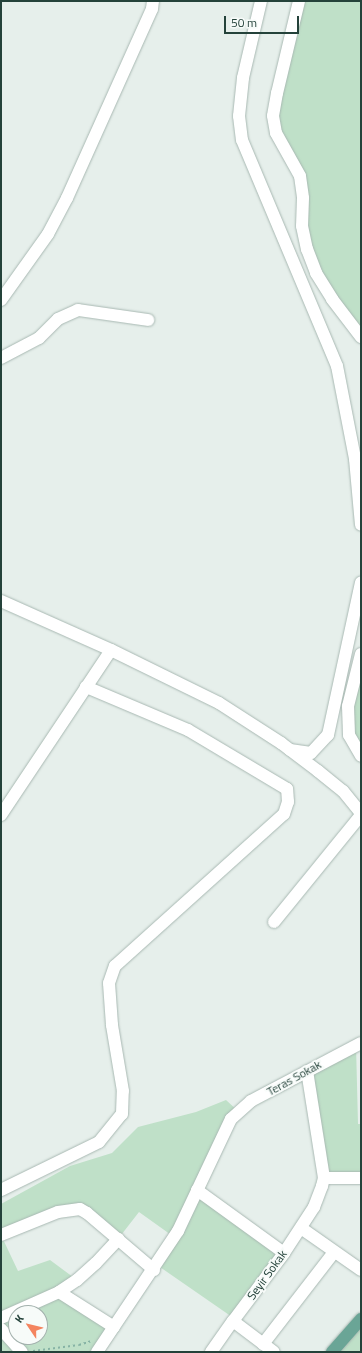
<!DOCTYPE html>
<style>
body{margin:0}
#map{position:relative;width:362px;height:1353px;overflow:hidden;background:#e6efeb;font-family:"Titillium Web",sans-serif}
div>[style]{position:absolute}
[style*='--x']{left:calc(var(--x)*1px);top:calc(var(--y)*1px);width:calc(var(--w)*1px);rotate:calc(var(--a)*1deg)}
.green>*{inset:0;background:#bfe0c8}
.path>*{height:2px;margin-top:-1px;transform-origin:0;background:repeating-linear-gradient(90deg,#86b3a5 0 2px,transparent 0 5px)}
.roads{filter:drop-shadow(0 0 1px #a8b8b2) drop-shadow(0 0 1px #a8b8b2)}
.minor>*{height:12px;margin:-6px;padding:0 6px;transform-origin:6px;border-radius:6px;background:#fff}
.major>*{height:12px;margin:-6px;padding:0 6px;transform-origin:6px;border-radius:6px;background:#6aa596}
span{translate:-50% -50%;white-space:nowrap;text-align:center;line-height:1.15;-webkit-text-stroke:3.5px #f7fbf9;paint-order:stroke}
.street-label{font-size:12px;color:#24423a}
.frame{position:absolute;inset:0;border:2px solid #24423a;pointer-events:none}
.north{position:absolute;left:8px;top:1305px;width:40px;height:40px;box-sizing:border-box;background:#f7fbf9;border:1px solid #a3b1ad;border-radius:50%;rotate:305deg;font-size:11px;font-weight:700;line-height:16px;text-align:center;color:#24423a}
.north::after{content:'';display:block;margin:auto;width:14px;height:18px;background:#f4845f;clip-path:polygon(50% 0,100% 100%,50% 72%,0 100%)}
.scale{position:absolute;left:224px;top:16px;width:75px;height:18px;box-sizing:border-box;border:2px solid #24423a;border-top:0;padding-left:5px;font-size:12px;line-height:14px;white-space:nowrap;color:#24423a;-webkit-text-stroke:3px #f7fbf9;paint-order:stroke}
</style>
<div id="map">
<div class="green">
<div style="clip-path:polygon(299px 1px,361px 1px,361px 337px,307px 249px,303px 198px,281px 145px,277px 93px)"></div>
<div style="clip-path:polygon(361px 654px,361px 756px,349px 735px)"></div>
<div style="clip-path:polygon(356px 1045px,358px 1124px,361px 1124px,361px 1178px,324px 1178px,307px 1071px)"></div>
<div style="clip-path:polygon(226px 1100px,239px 1112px,198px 1190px,284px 1253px,235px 1319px,157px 1265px,174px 1237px,139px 1212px,118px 1239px,80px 1209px,1px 1235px,1px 1204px,70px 1166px,112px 1153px,138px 1127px,196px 1112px)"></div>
<div style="clip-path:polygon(evenodd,1px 1235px,18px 1271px,50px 1260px,77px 1280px,59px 1292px,114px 1327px,97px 1352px,1px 1352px,1px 1235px,16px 1313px,40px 1313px,40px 1337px,16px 1337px,16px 1313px)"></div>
<div style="clip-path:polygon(361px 1319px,361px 1352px,332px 1352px)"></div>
</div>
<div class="path">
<div style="--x:33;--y:1351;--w:46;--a:-7.4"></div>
<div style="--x:79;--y:1345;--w:13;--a:-18"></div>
</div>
<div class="roads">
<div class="minor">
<div style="--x:261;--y:1;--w:79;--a:103.2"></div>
<div style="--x:243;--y:78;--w:38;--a:96"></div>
<div style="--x:239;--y:116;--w:24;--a:83"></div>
<div style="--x:242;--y:140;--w:245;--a:67.2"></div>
<div style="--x:337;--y:366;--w:95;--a:79"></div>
<div style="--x:355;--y:459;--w:66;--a:84.8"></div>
<div style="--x:299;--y:1;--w:95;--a:103.4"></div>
<div style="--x:277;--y:93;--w:23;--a:100"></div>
<div style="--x:273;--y:116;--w:17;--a:80"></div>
<div style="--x:276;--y:133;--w:49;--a:60.8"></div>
<div style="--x:300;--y:176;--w:22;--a:82"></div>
<div style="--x:303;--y:198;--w:28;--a:92"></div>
<div style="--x:302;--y:226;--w:24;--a:78"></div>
<div style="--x:307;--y:249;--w:26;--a:69"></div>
<div style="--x:316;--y:273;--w:31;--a:58"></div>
<div style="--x:332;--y:299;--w:48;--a:52.7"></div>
<div style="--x:1;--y:300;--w:81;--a:-54.5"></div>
<div style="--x:48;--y:234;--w:41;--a:-62.2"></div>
<div style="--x:67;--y:198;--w:207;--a:-65.8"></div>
<div style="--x:152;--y:9;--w:8;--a:-83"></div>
<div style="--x:1;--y:358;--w:43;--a:-27.8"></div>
<div style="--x:39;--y:338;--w:27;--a:-45"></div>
<div style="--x:58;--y:319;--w:22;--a:-24"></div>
<div style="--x:78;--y:310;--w:71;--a:8.1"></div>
<div style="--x:1;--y:601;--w:120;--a:24"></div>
<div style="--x:111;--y:650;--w:120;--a:26.1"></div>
<div style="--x:219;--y:703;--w:74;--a:32.8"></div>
<div style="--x:281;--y:743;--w:46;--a:37.1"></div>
<div style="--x:318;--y:771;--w:32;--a:39"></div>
<div style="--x:343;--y:791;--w:28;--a:51"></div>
<div style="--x:361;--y:654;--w:54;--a:104"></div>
<div style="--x:348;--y:706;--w:29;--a:88"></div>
<div style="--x:349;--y:735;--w:24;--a:60"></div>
<div style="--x:290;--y:750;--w:21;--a:8"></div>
<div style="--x:311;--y:753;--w:25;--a:-47"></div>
<div style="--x:328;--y:735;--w:156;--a:-77.8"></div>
<div style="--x:1;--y:815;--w:198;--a:-56.3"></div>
<div style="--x:274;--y:922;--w:138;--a:-50.9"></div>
<div style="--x:324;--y:1178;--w:37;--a:0"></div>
<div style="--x:1;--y:1190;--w:109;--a:-26.1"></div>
<div style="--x:99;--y:1142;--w:36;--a:-51"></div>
<div style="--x:122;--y:1114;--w:23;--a:-88"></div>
<div style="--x:123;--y:1091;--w:67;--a:-99.5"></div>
<div style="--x:112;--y:1025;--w:42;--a:-94.1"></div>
<div style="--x:109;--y:983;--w:18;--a:-71"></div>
<div style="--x:115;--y:966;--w:227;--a:-42"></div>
<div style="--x:284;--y:814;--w:13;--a:-72"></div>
<div style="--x:288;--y:802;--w:13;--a:-94"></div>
<div style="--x:287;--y:789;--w:115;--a:-149.2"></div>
<div style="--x:188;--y:730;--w:111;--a:-157.1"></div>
<div style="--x:197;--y:1190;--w:107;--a:35.9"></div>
<div style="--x:301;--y:1228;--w:73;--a:35"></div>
<div style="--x:1;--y:1235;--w:61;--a:-22"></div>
<div style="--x:58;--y:1212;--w:22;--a:-8"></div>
<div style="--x:80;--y:1209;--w:8;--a:30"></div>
<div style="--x:87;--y:1213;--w:88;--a:40.4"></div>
<div style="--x:59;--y:1292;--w:65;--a:32.5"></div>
<div style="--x:1;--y:1318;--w:64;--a:-24.1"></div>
<div style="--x:59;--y:1292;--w:22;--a:-34"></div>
<div style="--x:77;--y:1280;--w:25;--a:-42"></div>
<div style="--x:96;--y:1263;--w:33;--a:-47"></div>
<div style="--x:233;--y:1321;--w:85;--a:-53.1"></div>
<div style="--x:284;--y:1253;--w:55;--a:-56.9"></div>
<div style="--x:314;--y:1207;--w:22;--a:-69"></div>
<div style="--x:322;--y:1186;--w:8;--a:-76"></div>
<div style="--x:324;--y:1178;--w:108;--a:-99"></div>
<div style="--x:1;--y:1329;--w:31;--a:48"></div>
<div style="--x:263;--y:1344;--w:116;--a:-52.3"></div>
<div style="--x:97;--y:1352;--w:146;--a:-56.2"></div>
<div style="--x:178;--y:1231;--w:124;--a:-64.7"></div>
<div style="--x:231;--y:1119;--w:27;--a:-42"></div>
<div style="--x:251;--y:1101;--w:124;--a:-27.8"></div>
<div style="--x:211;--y:1352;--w:38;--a:-55"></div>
<div style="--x:233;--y:1321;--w:51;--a:37.1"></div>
</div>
<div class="major">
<div style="--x:332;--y:1352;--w:44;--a:-48.7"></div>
</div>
</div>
<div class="street-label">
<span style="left:294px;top:1078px;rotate:-29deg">Teras Sokak</span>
<span style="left:267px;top:1275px;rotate:-54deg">Seyir Sokak</span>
</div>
<div class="frame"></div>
<div class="north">K</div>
<div class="scale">50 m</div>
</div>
